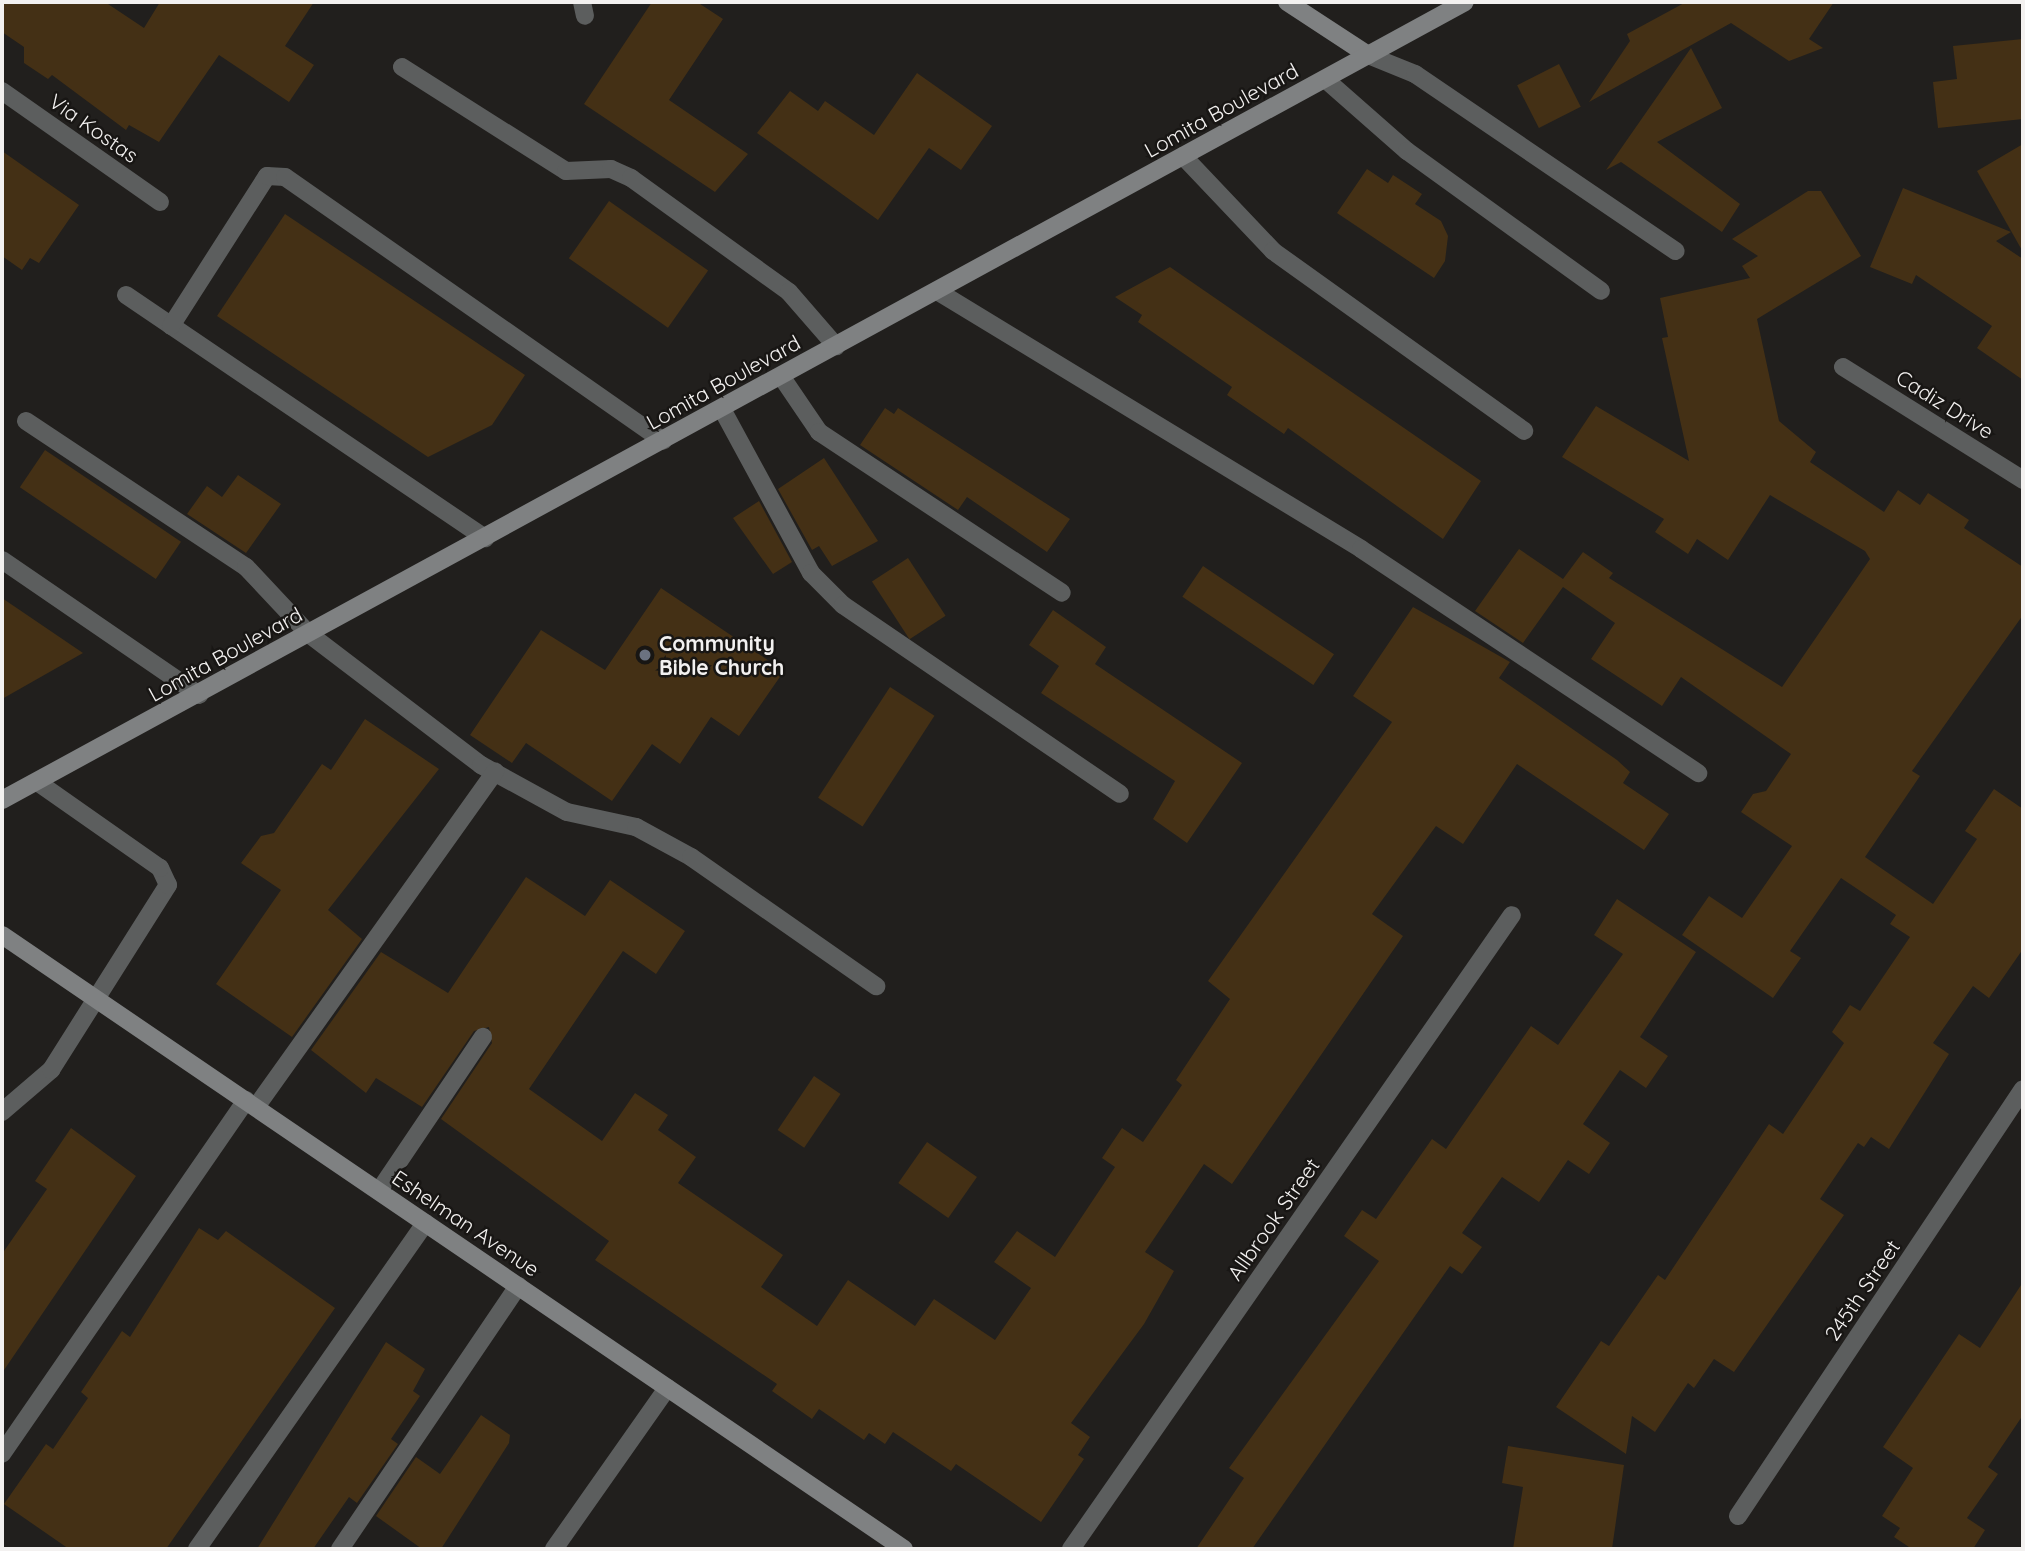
<!DOCTYPE html>
<style>
body{margin:0}
#map{position:relative;width:2025px;height:1551px;overflow:hidden;background:#211f1d;font-family:Quicksand,sans-serif}
div>[style]{position:absolute}
[style*='--x']{left:calc(var(--x)*1px);top:calc(var(--y)*1px);width:calc(var(--w)*1px);rotate:calc(var(--a)*1deg)}
.building>*{inset:0;background:#443015;transform-origin:0 0}
.lane>*{height:18px;margin:-9px;padding:0 9px;transform-origin:9px;border-radius:9px;background:#5c5e5e}
.street>*{height:18px;margin:-9px;padding:0 9px;transform-origin:9px;border-radius:9px;background:#5c5e5e}
.secondary>*{height:18px;margin:-9px;padding:0 9px;transform-origin:9px;border-radius:9px;background:#7f8182}
.dots>*{width:19px;height:19px;translate:-50% -50%;box-sizing:border-box;border:4px solid #181614;border-radius:50%}
span{translate:-50% -50%;white-space:nowrap;text-align:center;line-height:1.15;-webkit-text-stroke:5px #181614;paint-order:stroke}
.street-label{font-size:21px;color:#f3f1f0}
.poi-label{font-size:21px;color:#f3f1f0;font-weight:700}
.left{translate:0 -50%;text-align:left}
.frame{position:absolute;inset:0;border:4px solid #f3f1f0;pointer-events:none}
</style>
<div id="map">
<div class="building">
<div style="clip-path:polygon(2px 2px,105px 2px,144px 28px,160px 2px,314px 2px,285px 46px,314px 65px,289px 102px,219px 55px,159px 142px,129px 125px,126px 130px,52px 75px,48px 79px,24px 63px,24px 47px,2px 32px)"></div>
<div style="clip-path:polygon(652px 2px,697px 2px,723px 19px,669px 100px,748px 154px,715px 192px,584px 104px)"></div>
<div style="clip-path:polygon(1686px 2px,1834px 2px,1809px 39px,1823px 48px,1789px 61px,1731px 23px,1589px 102px,1630px 41px,1627px 34px)"></div>
<div style="clip-path:polygon(2023px 39px,2023px 119px,1938px 128px,1933px 82px,1957px 79px,1953px 46px)"></div>
<div style="clip-path:polygon(1691px 48px,1722px 108px,1657px 142px,1740px 204px,1722px 232px,1621px 162px,1606px 170px)"></div>
<div style="left:1559px;top:64px;width:48px;height:47px;rotate:63deg"></div>
<div style="clip-path:polygon(917px 73px,992px 126px,961px 170px,929px 148px,878px 220px,757px 133px,790px 91px,818px 111px,825px 101px,874px 135px)"></div>
<div style="clip-path:polygon(2023px 144px,2023px 252px,1977px 171px)"></div>
<div style="clip-path:polygon(2px 151px,79px 205px,39px 263px,30px 258px,22px 270px,2px 256px)"></div>
<div style="clip-path:polygon(1367px 169px,1388px 183px,1393px 175px,1422px 194px,1415px 204px,1441px 221px,1448px 236px,1445px 261px,1434px 278px,1337px 213px)"></div>
<div style="clip-path:polygon(1903px 188px,2011px 232px,1996px 241px,2023px 259px,2023px 380px,1977px 348px,1992px 326px,1916px 275px,1912px 284px,1870px 267px)"></div>
<div style="clip-path:polygon(1808px 191px,1821px 191px,1861px 256px,1757px 319px,1779px 421px,1816px 452px,1810px 462px,1884px 512px,1898px 490px,1920px 505px,1928px 493px,1969px 520px,1964px 528px,2023px 567px,2023px 615px,1912px 771px,1920px 776px,1865px 857px,1933px 904px,1977px 839px,1965px 831px,1994px 789px,2023px 809px,2023px 949px,1989px 998px,1973px 986px,1933px 1043px,1949px 1054px,1889px 1149px,1871px 1137px,1864px 1147px,1858px 1143px,1820px 1199px,1844px 1215px,1734px 1372px,1714px 1359px,1694px 1388px,1688px 1383px,1655px 1432px,1632px 1416px,1626px 1454px,1556px 1407px,1601px 1341px,1609px 1346px,1658px 1275px,1665px 1280px,1769px 1124px,1783px 1134px,1844px 1043px,1832px 1032px,1850px 1005px,1860px 1011px,1910px 937px,1890px 924px,1896px 915px,1841px 878px,1790px 951px,1801px 958px,1773px 998px,1682px 935px,1709px 896px,1742px 918px,1792px 846px,1741px 812px,1753px 794px,1766px 791px,1791px 754px,1681px 677px,1662px 706px,1591px 659px,1615px 623px,1563px 587px,1523px 643px,1475px 611px,1519px 549px,1563px 579px,1583px 552px,1613px 573px,1609px 578px,1782px 687px,1870px 559px,1865px 551px,1770px 495px,1728px 560px,1697px 539px,1688px 554px,1655px 532px,1664px 519px,1562px 457px,1596px 406px,1689px 461px,1662px 338px,1668px 337px,1660px 298px,1750px 278px,1742px 266px,1758px 256px,1732px 239px)"></div>
<div style="left:609px;top:201px;width:121px;height:70px;rotate:35deg"></div>
<div style="clip-path:polygon(285px 214px,525px 375px,492px 425px,428px 457px,217px 316px)"></div>
<div style="clip-path:polygon(1170px 267px,1481px 481px,1443px 539px,1288px 428px,1284px 434px,1227px 395px,1232px 387px,1138px 322px,1142px 315px,1115px 297px)"></div>
<div style="clip-path:polygon(885px 408px,894px 414px,898px 408px,1070px 519px,1047px 552px,967px 497px,958px 510px,860px 445px)"></div>
<div style="left:45px;top:450px;width:164px;height:45px;rotate:34deg"></div>
<div style="clip-path:polygon(824px 458px,878px 541px,832px 566px,819px 546px,812px 550px,778px 489px)"></div>
<div style="clip-path:polygon(238px 475px,281px 504px,246px 553px,187px 514px,207px 486px,222px 497px)"></div>
<div style="clip-path:polygon(759px 501px,792px 562px,773px 574px,733px 518px)"></div>
<div style="left:908px;top:558px;width:69px;height:43px;rotate:57deg"></div>
<div style="left:1203px;top:566px;width:158px;height:37px;rotate:34deg"></div>
<div style="clip-path:polygon(661px 588px,784px 671px,739px 736px,711px 717px,680px 764px,652px 744px,612px 801px,526px 743px,512px 763px,470px 735px,541px 630px,605px 670px)"></div>
<div style="clip-path:polygon(2px 598px,83px 653px,2px 699px)"></div>
<div style="clip-path:polygon(1413px 607px,1510px 662px,1499px 678px,1617px 760px,1630px 772px,1623px 783px,1669px 814px,1644px 850px,1517px 764px,1463px 844px,1436px 826px,1372px 914px,1403px 936px,1232px 1184px,1204px 1164px,1145px 1252px,1174px 1271px,1144px 1324px,1071px 1423px,1090px 1437px,1078px 1455px,1084px 1459px,1041px 1522px,956px 1464px,951px 1471px,893px 1432px,885px 1444px,869px 1433px,864px 1440px,819px 1409px,812px 1419px,772px 1391px,777px 1384px,595px 1260px,609px 1241px,441px 1119px,492px 1043px,489px 1027px,474px 1031px,422px 1107px,376px 1078px,366px 1093px,311px 1050px,381px 952px,448px 993px,526px 877px,585px 916px,610px 880px,685px 931px,656px 974px,623px 951px,529px 1089px,602px 1141px,635px 1093px,668px 1115px,658px 1130px,696px 1157px,678px 1183px,783px 1255px,761px 1287px,817px 1326px,848px 1280px,915px 1326px,934px 1299px,995px 1340px,1031px 1288px,994px 1262px,1017px 1231px,1055px 1257px,1115px 1167px,1102px 1158px,1122px 1128px,1143px 1142px,1182px 1085px,1176px 1080px,1230px 999px,1208px 981px,1392px 722px,1353px 696px)"></div>
<div style="clip-path:polygon(1053px 610px,1106px 647px,1095px 664px,1242px 763px,1187px 843px,1153px 819px,1175px 781px,1041px 693px,1059px 666px,1029px 645px)"></div>
<div style="left:890px;top:687px;width:53px;height:132px;rotate:33deg"></div>
<div style="clip-path:polygon(365px 719px,439px 769px,328px 910px,362px 939px,292px 1037px,216px 984px,281px 890px,241px 863px,261px 836px,274px 833px,322px 764px,331px 770px)"></div>
<div style="clip-path:polygon(1617px 899px,1696px 952px,1640px 1037px,1668px 1056px,1646px 1088px,1620px 1070px,1583px 1124px,1610px 1143px,1589px 1174px,1568px 1160px,1539px 1202px,1502px 1177px,1462px 1233px,1482px 1247px,1462px 1274px,1450px 1266px,1252px 1549px,1196px 1549px,1244px 1478px,1229px 1468px,1379px 1261px,1344px 1236px,1362px 1210px,1376px 1219px,1432px 1139px,1446px 1149px,1531px 1026px,1558px 1045px,1623px 954px,1594px 935px)"></div>
<div style="left:814px;top:1076px;width:32px;height:65px;rotate:34deg"></div>
<div style="clip-path:polygon(71px 1128px,136px 1176px,2px 1373px,2px 1254px,47px 1189px,35px 1181px)"></div>
<div style="left:927px;top:1142px;width:61px;height:50px;rotate:35deg"></div>
<div style="clip-path:polygon(199px 1228px,218px 1240px,226px 1231px,335px 1308px,166px 1549px,69px 1549px,4px 1504px,46px 1444px,53px 1449px,88px 1398px,81px 1392px,122px 1331px,130px 1337px)"></div>
<div style="clip-path:polygon(2023px 1282px,2023px 1415px,1988px 1467px,1998px 1474px,1967px 1518px,1985px 1530px,1973px 1549px,1912px 1549px,1894px 1537px,1900px 1528px,1882px 1516px,1913px 1468px,1883px 1447px,1959px 1334px,1980px 1348px)"></div>
<div style="clip-path:polygon(386px 1342px,425px 1369px,413px 1391px,420px 1396px,391px 1439px,398px 1444px,357px 1503px,349px 1497px,313px 1549px,257px 1549px)"></div>
<div style="clip-path:polygon(481px 1415px,510px 1435px,509px 1443px,441px 1549px,422px 1549px,376px 1516px,416px 1457px,440px 1474px)"></div>
<div style="clip-path:polygon(1508px 1446px,1624px 1465px,1612px 1549px,1513px 1549px,1523px 1487px,1502px 1483px)"></div>
</div>
<div class="lane">
<div style="--x:582;--y:2;--w:14;--a:78"></div>
<div style="--x:1368;--y:55;--w:51;--a:22"></div>
<div style="--x:1415;--y:74;--w:315;--a:34.2"></div>
<div style="--x:402;--y:67;--w:194;--a:32.4"></div>
<div style="--x:566;--y:171;--w:45;--a:-2.5"></div>
<div style="--x:611;--y:169;--w:22;--a:24"></div>
<div style="--x:631;--y:178;--w:195;--a:35.8"></div>
<div style="--x:789;--y:292;--w:72;--a:49"></div>
<div style="--x:1325;--y:79;--w:109;--a:41.3"></div>
<div style="--x:1407;--y:151;--w:239;--a:35.8"></div>
<div style="--x:1183;--y:156;--w:131;--a:46.5"></div>
<div style="--x:1273;--y:251;--w:309;--a:35.6"></div>
<div style="--x:937;--y:291;--w:496;--a:31.3"></div>
<div style="--x:1361;--y:549;--w:405;--a:33.6"></div>
<div style="--x:126;--y:295;--w:434;--a:34.1"></div>
<div style="--x:171;--y:326;--w:178;--a:-57.4"></div>
<div style="--x:267;--y:176;--w:18;--a:3"></div>
<div style="--x:285;--y:177;--w:461;--a:34.9"></div>
<div style="--x:781;--y:376;--w:68;--a:55.8"></div>
<div style="--x:819;--y:432;--w:291;--a:33.5"></div>
<div style="--x:722;--y:409;--w:187;--a:61.5"></div>
<div style="--x:811;--y:573;--w:45;--a:45"></div>
<div style="--x:843;--y:605;--w:335;--a:34.3"></div>
<div style="--x:26;--y:421;--w:264;--a:33.6"></div>
<div style="--x:246;--y:567;--w:92;--a:46.8"></div>
<div style="--x:309;--y:634;--w:216;--a:37.3"></div>
<div style="--x:481;--y:765;--w:98;--a:28.7"></div>
<div style="--x:567;--y:812;--w:71;--a:12.3"></div>
<div style="--x:636;--y:827;--w:63;--a:28.6"></div>
<div style="--x:691;--y:857;--w:226;--a:34.9"></div>
<div style="--x:2;--y:560;--w:239;--a:34.4"></div>
<div style="--x:256;--y:1107;--w:412;--a:-54.5"></div>
<div style="--x:2;--y:1112;--w:65;--a:-40.6"></div>
<div style="--x:51;--y:1070;--w:219;--a:-57.7"></div>
<div style="--x:168;--y:885;--w:19;--a:-115"></div>
<div style="--x:160;--y:868;--w:150;--a:-145"></div>
<div style="--x:379;--y:1191;--w:186;--a:-56"></div>
<div style="--x:2;--y:1454;--w:430;--a:-55.4"></div>
<div style="--x:197;--y:1549;--w:398;--a:-55"></div>
<div style="--x:340;--y:1549;--w:318;--a:-55.9"></div>
<div style="--x:554;--y:1549;--w:197;--a:-54.9"></div>
</div>
<div class="street">
<div style="--x:2;--y:91;--w:193;--a:35.1"></div>
<div style="--x:1843;--y:367;--w:213;--a:32.1"></div>
<div style="--x:1738;--y:1516;--w:513;--a:-56.28"></div>
<div style="--x:1071;--y:1549;--w:772;--a:-55.18"></div>
</div>
<div class="secondary">
<div style="--x:1287;--y:2;--w:97;--a:33.2"></div>
<div style="--x:2;--y:800;--w:1666;--a:-28.61"></div>
<div style="--x:2;--y:935;--w:1091;--a:34.24"></div>
</div>
<div class="dots">
<div style="left:645px;top:655px;background:#6b7280"></div>
</div>
<div class="street-label">
<span style="left:1221px;top:110px;rotate:-29deg">Lomita Boulevard</span>
<span style="left:94px;top:128px;rotate:35deg">Via Kostas</span>
<span style="left:723px;top:382px;rotate:-29deg">Lomita Boulevard</span>
<span style="left:1945px;top:404px;rotate:32deg">Cadiz Drive</span>
<span style="left:225px;top:654px;rotate:-29deg">Lomita Boulevard</span>
<span style="left:1273px;top:1219px;rotate:-55deg">Allbrook Street</span>
<span style="left:466px;top:1223px;rotate:34deg">Eshelman Avenue</span>
<span style="left:1862px;top:1290px;rotate:-56deg">245th Street</span>
</div>
<div class="poi-label">
<span class="left" style="left:659px;top:655px">Community<br>Bible Church</span>
</div>
<div class="frame"></div>
</div>
